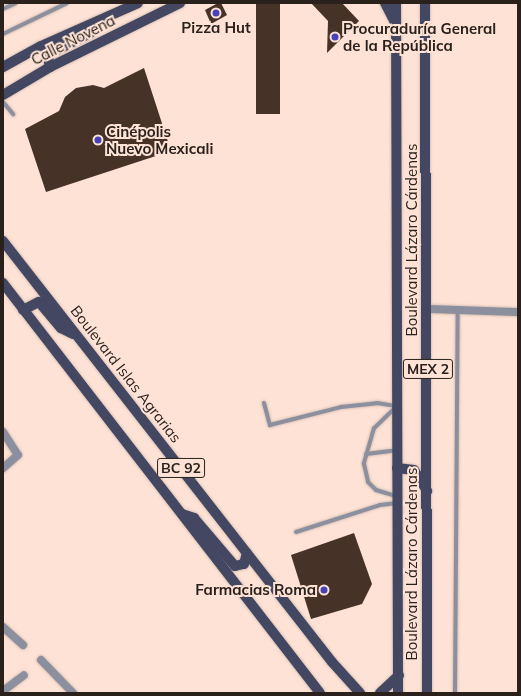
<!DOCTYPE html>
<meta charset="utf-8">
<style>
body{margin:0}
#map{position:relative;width:521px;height:696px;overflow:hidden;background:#fde2d5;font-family:Mulish,sans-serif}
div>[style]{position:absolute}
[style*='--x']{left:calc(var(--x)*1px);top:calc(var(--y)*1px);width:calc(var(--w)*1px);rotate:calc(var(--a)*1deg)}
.building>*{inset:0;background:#473228;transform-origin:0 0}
.roads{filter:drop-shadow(0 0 1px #d7bfb4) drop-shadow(0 0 1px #d7bfb4)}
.lane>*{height:4px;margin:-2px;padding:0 2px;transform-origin:2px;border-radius:2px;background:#8c8f9e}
.street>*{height:8px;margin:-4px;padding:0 4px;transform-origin:4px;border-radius:4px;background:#8c8f9e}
.primary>*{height:10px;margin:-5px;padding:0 5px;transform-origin:5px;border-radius:5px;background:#434761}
.dots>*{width:11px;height:11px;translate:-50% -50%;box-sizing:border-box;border:2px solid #fde2d5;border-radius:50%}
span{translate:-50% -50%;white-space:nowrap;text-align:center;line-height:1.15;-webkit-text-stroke:4px #fde2d5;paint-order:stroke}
.shield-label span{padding:1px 3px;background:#fde2d5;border:1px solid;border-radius:3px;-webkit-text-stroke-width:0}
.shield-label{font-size:14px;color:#2a211c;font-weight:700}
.poi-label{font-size:15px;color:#2a211c;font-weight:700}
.left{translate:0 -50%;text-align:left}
.right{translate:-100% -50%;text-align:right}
.street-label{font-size:15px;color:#2a211c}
.frame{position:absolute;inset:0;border:4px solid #2a211c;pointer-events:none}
</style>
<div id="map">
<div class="building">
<div style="clip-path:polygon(218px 3px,221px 3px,227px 15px,211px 24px,205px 10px)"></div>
<div style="left:256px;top:3px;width:24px;height:111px"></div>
<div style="clip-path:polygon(311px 3px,342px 3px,359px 21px,327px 53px,328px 21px)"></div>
<div style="clip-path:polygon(144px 68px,171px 151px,46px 192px,25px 129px,59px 111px,65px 97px,76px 88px,93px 85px,104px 88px)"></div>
<div style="clip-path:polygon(354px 533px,372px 584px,362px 604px,311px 619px,291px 555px)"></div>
</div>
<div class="roads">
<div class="lane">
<div style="--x:3;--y:9;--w:14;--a:-25"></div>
<div style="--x:3;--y:34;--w:71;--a:-25.8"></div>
<div style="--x:3;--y:102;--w:16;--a:50"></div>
<div style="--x:264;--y:403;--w:23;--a:75"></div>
<div style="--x:270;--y:425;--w:73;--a:-14.2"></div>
<div style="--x:341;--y:407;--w:36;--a:-6"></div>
<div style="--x:377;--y:403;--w:20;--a:9"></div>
<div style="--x:396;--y:407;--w:30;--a:136"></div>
<div style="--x:374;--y:428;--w:37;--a:106"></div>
<div style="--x:364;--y:464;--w:18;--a:77"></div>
<div style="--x:368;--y:482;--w:11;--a:45"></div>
<div style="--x:376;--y:490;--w:21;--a:17"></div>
<div style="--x:366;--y:454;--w:31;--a:-7"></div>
<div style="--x:296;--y:532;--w:88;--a:-17.8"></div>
<div style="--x:380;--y:505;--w:17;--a:-7"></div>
<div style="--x:455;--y:693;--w:383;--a:-89.6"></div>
</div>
<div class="street">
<div style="--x:427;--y:309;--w:91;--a:1.9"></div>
<div style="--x:3;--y:432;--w:27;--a:57"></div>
<div style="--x:18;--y:455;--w:20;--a:139"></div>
<div style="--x:3;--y:627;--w:27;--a:42"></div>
<div style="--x:41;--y:660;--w:46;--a:45.9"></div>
<div style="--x:3;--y:691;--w:26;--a:-37"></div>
</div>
<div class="primary">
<div style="--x:385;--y:3;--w:20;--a:63"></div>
<div style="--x:396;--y:3;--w:690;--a:89.83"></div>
<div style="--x:425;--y:3;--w:690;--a:89.83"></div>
<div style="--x:3;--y:67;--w:43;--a:-28.9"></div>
<div style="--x:41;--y:46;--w:106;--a:-23.9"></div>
<div style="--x:50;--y:67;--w:9;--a:-103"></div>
<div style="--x:48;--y:58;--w:6;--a:-59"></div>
<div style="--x:51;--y:53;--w:44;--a:-27.1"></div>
<div style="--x:90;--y:33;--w:14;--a:-56"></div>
<div style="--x:3;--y:95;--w:55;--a:-30.8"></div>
<div style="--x:50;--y:67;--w:145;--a:-26.2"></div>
<div style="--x:3;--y:241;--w:534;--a:51.99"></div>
<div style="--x:332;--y:662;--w:42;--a:47.9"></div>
<div style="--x:3;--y:283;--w:518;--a:52.29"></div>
<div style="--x:23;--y:310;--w:18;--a:-27"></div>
<div style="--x:39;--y:302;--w:34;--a:50"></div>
<div style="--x:61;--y:328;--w:13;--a:27"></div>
<div style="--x:397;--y:468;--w:17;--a:7"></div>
<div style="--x:414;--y:470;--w:25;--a:58"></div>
<div style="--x:182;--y:514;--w:13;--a:18"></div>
<div style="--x:194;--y:518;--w:63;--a:49.5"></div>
<div style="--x:235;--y:566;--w:9;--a:-13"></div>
<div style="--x:244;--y:564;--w:11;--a:-75"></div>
<div style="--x:380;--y:693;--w:26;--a:-43"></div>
</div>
</div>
<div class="dots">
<div style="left:216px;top:13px;background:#4842b8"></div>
<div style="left:335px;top:37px;background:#4842b8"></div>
<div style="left:98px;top:140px;background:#4842b8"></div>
<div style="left:324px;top:590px;background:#4842b8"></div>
</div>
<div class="shield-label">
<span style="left:428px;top:369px">MEX 2</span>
<span style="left:181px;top:468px">BC 92</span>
</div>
<div class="poi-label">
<span style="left:216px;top:28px">Pizza Hut</span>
<span class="left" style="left:343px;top:37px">Procuraduría General<br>de la República</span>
<span class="left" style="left:106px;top:140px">Cinépolis<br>Nuevo Mexicali</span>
<span class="right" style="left:316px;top:590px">Farmacias Roma</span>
</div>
<div class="street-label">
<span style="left:73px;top:40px;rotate:-27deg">Calle Novena</span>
<span style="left:412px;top:240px;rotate:-90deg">Boulevard Lázaro Cárdenas</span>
<span style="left:126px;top:374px;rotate:52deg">Boulevard Islas Agrarias</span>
<span style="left:412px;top:564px;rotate:-90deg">Boulevard Lázaro Cárdenas</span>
</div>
<div class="frame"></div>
</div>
